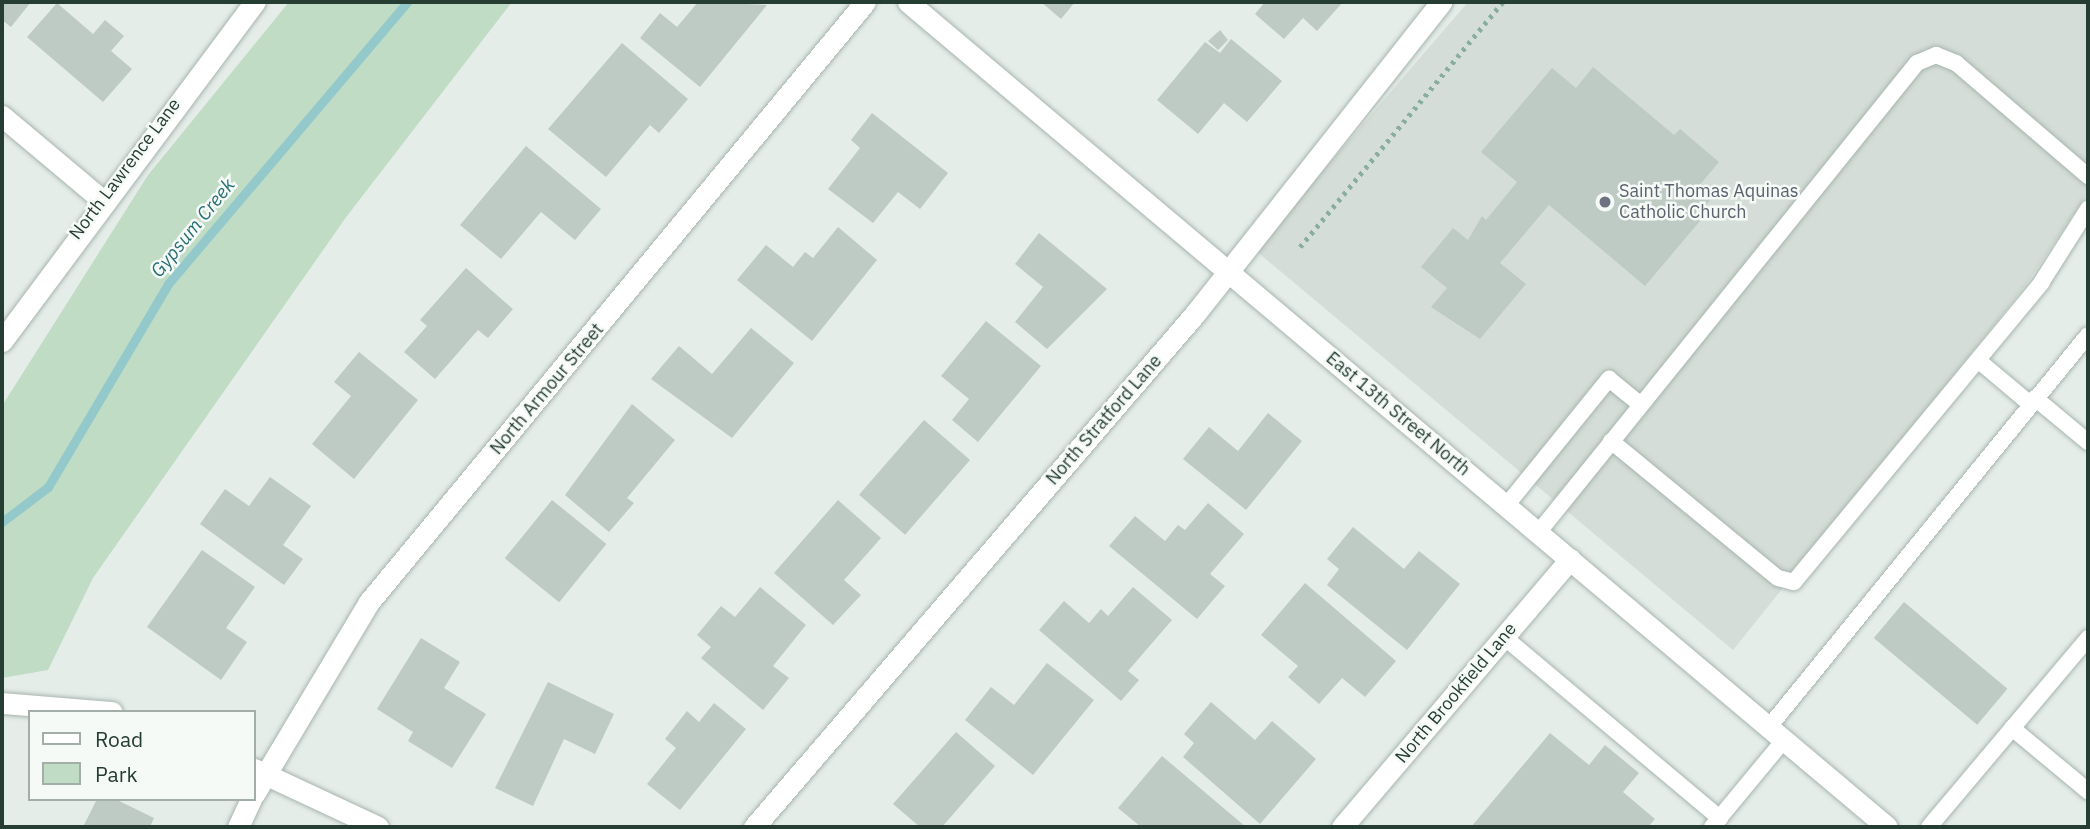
<!DOCTYPE html>
<style>
body{margin:0}
#map{position:relative;width:2090px;height:829px;overflow:hidden;background:#e5ede9;font-family:"IBM Plex Sans",sans-serif}
div>[style]{position:absolute}
[style*='--x']{left:calc(var(--x)*1px);top:calc(var(--y)*1px);width:calc(var(--w)*1px);rotate:calc(var(--a)*1deg)}
.built>*{inset:0;background:#d4ddd7}
.green>*{inset:0;background:#c1dcc5}
.stream>*{height:9px;margin:-4.5px;padding:0 4.5px;transform-origin:4.5px;border-radius:4.5px;background:#94c9cc}
.building>*{inset:0;background:#becac4;transform-origin:0 0}
.path>*{height:4.5px;margin-top:-2.25px;transform-origin:0;background:repeating-linear-gradient(90deg,#89ad9e 0 3.5px,transparent 0 8.5px)}
.roads{filter:drop-shadow(0 0 2px #a8b5af) drop-shadow(0 0 2px #a8b5af)}
.service>*{height:16px;margin:-8px;padding:0 8px;transform-origin:8px;border-radius:8px;background:#fff}
.minor>*{height:21px;margin:-10.5px;padding:0 10.5px;transform-origin:10.5px;border-radius:10.5px;background:#fff}
.secondary>*{height:21px;margin:-10.5px;padding:0 10.5px;transform-origin:10.5px;border-radius:10.5px;background:#fff}
.dots>*{width:19px;height:19px;translate:-50% -50%;box-sizing:border-box;border:4px solid #f6faf7;border-radius:50%}
span{translate:-50% -50%;white-space:nowrap;text-align:center;line-height:1.15;-webkit-text-stroke:5px #f6faf7;paint-order:stroke}
.street-label{font-size:18px;color:#263d34}
.worship-label{font-size:18px;color:#5b616d}
.left{translate:0 -50%;text-align:left}
.water-label{font-size:19px;color:#266f73;font-style:italic}
.frame{position:absolute;inset:0;border:4px solid #263d34;pointer-events:none}
.legend{position:absolute;left:28px;top:710px;width:228px;height:91px;box-sizing:border-box;background:#f6faf7;border:2px solid #a3aea9;margin:0;padding:9px 12px;list-style:none;font-size:21px;color:#263d34}
.legend li{display:flex;align-items:center;gap:14px;height:35px}
.legend b{width:35px;border:2px solid #a3aea9}
</style>
<div id="map">
<div class="built">
<div style="clip-path:polygon(1468px 2px,2088px 2px,2088px 193px,2025px 286px,1733px 650px,1255px 250px)"></div>
</div>
<div class="green">
<div style="clip-path:polygon(289px 2px,512px 2px,347px 216px,93px 578px,48px 670px,2px 678px,2px 406px,148px 175px)"></div>
</div>
<div class="stream">
<div style="--x:2;--y:522;--w:58;--a:-37.3"></div>
<div style="--x:48;--y:487;--w:236;--a:-59.4"></div>
<div style="--x:168;--y:284;--w:370;--a:-49.7"></div>
</div>
<div class="building">
<div style="clip-path:polygon(2px 2px,31px 2px,11px 27px,2px 20px)"></div>
<div style="clip-path:polygon(698px 2px,767px 5px,700px 87px,640px 38px,660px 13px,677px 27px)"></div>
<div style="clip-path:polygon(1041px 2px,1075px 2px,1061px 19px)"></div>
<div style="clip-path:polygon(1265px 2px,1343px 2px,1317px 31px,1303px 18px,1284px 39px,1255px 14px)"></div>
<div style="clip-path:polygon(57px 3px,93px 34px,105px 20px,124px 36px,111px 51px,132px 69px,103px 102px,27px 37px)"></div>
<div style="clip-path:polygon(1220px 30px,1228px 40px,1218px 50px,1208px 41px)"></div>
<div style="clip-path:polygon(1231px 39px,1282px 81px,1247px 122px,1224px 103px,1198px 134px,1157px 100px,1205px 42px,1220px 53px)"></div>
<div style="clip-path:polygon(622px 43px,688px 99px,659px 133px,650px 125px,606px 177px,548px 129px)"></div>
<div style="clip-path:polygon(1593px 67px,1674px 135px,1680px 129px,1719px 162px,1698px 187px,1711px 199px,1701px 211px,1705px 215px,1645px 286px,1549px 205px,1500px 263px,1526px 284px,1480px 339px,1431px 307px,1447px 288px,1421px 267px,1453px 228px,1468px 240px,1482px 216px,1486px 220px,1517px 182px,1481px 152px,1552px 68px,1576px 88px)"></div>
<div style="clip-path:polygon(872px 113px,948px 173px,920px 209px,898px 192px,873px 223px,828px 189px,860px 148px,851px 140px)"></div>
<div style="clip-path:polygon(526px 146px,601px 209px,575px 240px,541px 212px,501px 259px,460px 225px)"></div>
<div style="clip-path:polygon(838px 227px,877px 260px,812px 341px,737px 280px,766px 245px,793px 267px,805px 252px,813px 258px)"></div>
<div style="clip-path:polygon(1039px 233px,1107px 289px,1047px 349px,1015px 322px,1043px 287px,1015px 264px)"></div>
<div style="clip-path:polygon(466px 268px,513px 309px,488px 338px,478px 330px,435px 379px,404px 352px,427px 326px,420px 320px)"></div>
<div style="clip-path:polygon(986px 321px,1041px 366px,978px 442px,952px 420px,969px 399px,941px 376px)"></div>
<div style="clip-path:polygon(751px 328px,794px 363px,732px 438px,651px 379px,679px 346px,712px 374px)"></div>
<div style="clip-path:polygon(359px 352px,418px 400px,354px 479px,312px 444px,351px 396px,334px 382px)"></div>
<div style="clip-path:polygon(632px 404px,675px 440px,627px 498px,634px 503px,609px 532px,565px 495px)"></div>
<div style="clip-path:polygon(1268px 413px,1302px 441px,1246px 510px,1183px 459px,1209px 427px,1238px 451px)"></div>
<div style="left:924px;top:420px;width:61px;height:99px;rotate:41deg"></div>
<div style="clip-path:polygon(270px 477px,311px 506px,283px 545px,303px 559px,284px 585px,200px 524px,225px 489px,249px 506px)"></div>
<div style="left:552px;top:500px;width:70px;height:75px;rotate:39deg"></div>
<div style="clip-path:polygon(838px 500px,881px 538px,844px 580px,861px 595px,833px 625px,774px 573px)"></div>
<div style="clip-path:polygon(1208px 503px,1244px 534px,1210px 574px,1225px 586px,1197px 619px,1109px 546px,1135px 516px,1165px 541px,1178px 525px,1185px 530px)"></div>
<div style="clip-path:polygon(1353px 527px,1404px 569px,1419px 551px,1460px 584px,1407px 650px,1327px 585px,1339px 569px,1327px 559px)"></div>
<div style="clip-path:polygon(202px 550px,255px 587px,226px 628px,247px 642px,221px 680px,147px 627px)"></div>
<div style="clip-path:polygon(1305px 583px,1396px 661px,1365px 697px,1342px 678px,1319px 704px,1288px 677px,1298px 666px,1261px 635px)"></div>
<div style="clip-path:polygon(760px 587px,806px 625px,773px 666px,789px 678px,763px 710px,701px 658px,711px 647px,697px 635px,721px 606px,735px 617px)"></div>
<div style="clip-path:polygon(1133px 587px,1172px 620px,1128px 671px,1139px 680px,1121px 701px,1039px 630px,1064px 601px,1089px 623px,1101px 609px,1108px 616px)"></div>
<div style="left:1904px;top:602px;width:135px;height:47px;rotate:40deg"></div>
<div style="clip-path:polygon(421px 638px,460px 662px,444px 688px,486px 714px,452px 768px,408px 741px,413px 732px,377px 709px)"></div>
<div style="clip-path:polygon(1047px 663px,1094px 700px,1033px 775px,965px 720px,991px 687px,1014px 705px)"></div>
<div style="clip-path:polygon(548px 682px,614px 714px,595px 754px,564px 739px,533px 806px,495px 788px)"></div>
<div style="clip-path:polygon(1211px 702px,1255px 740px,1272px 721px,1316px 759px,1260px 824px,1183px 757px,1194px 743px,1184px 734px)"></div>
<div style="clip-path:polygon(714px 703px,746px 729px,680px 810px,647px 784px,676px 748px,665px 739px,687px 711px,699px 722px)"></div>
<div style="clip-path:polygon(956px 732px,995px 766px,942px 827px,920px 827px,893px 804px)"></div>
<div style="clip-path:polygon(1550px 733px,1589px 765px,1605px 745px,1639px 773px,1623px 792px,1655px 819px,1648px 827px,1471px 827px)"></div>
<div style="clip-path:polygon(1162px 756px,1246px 827px,1141px 827px,1118px 808px)"></div>
<div style="clip-path:polygon(97px 799px,115px 799px,154px 818px,150px 827px,83px 827px)"></div>
</div>
<div class="path">
<div style="--x:1300;--y:247;--w:318;--a:-50.4"></div>
</div>
<div class="roads">
<div class="service">
<div style="--x:1979;--y:361;--w:67;--a:40.1"></div>
<div style="--x:2035;--y:398;--w:69;--a:39.7"></div>
<div style="--x:1611;--y:441;--w:216;--a:39.4"></div>
<div style="--x:1778;--y:578;--w:16;--a:14"></div>
<div style="--x:1794;--y:582;--w:388;--a:-50.4"></div>
<div style="--x:2041;--y:283;--w:88;--a:-57.6"></div>
<div style="--x:1506;--y:506;--w:164;--a:-51"></div>
<div style="--x:1609;--y:379;--w:40;--a:39"></div>
<div style="--x:1538;--y:533;--w:604;--a:-51.12"></div>
<div style="--x:1917;--y:63;--w:21;--a:-23"></div>
<div style="--x:1936;--y:55;--w:22;--a:22"></div>
<div style="--x:1956;--y:63;--w:174;--a:40.6"></div>
<div style="--x:1504;--y:637;--w:282;--a:40"></div>
<div style="--x:1769;--y:727;--w:505;--a:-50.86"></div>
<div style="--x:2012;--y:728;--w:99;--a:39.7"></div>
<div style="--x:1712;--y:827;--w:113;--a:-50.4"></div>
<div style="--x:1929;--y:827;--w:247;--a:-49.9"></div>
</div>
<div class="minor">
<div style="--x:2;--y:116;--w:131;--a:40"></div>
<div style="--x:2;--y:341;--w:423;--a:-53.3"></div>
<div style="--x:2;--y:703;--w:110;--a:4.7"></div>
<div style="--x:254;--y:769;--w:137;--a:25.1"></div>
<div style="--x:254;--y:794;--w:224;--a:-59.1"></div>
<div style="--x:369;--y:602;--w:778;--a:-50.42"></div>
<div style="--x:238;--y:827;--w:31;--a:-65"></div>
<div style="--x:754;--y:827;--w:675;--a:-49.33"></div>
<div style="--x:1194;--y:315;--w:399;--a:-51.7"></div>
<div style="--x:1342;--y:827;--w:352;--a:-49.6"></div>
</div>
<div class="secondary">
<div style="--x:908;--y:2;--w:1280;--a:40.12"></div>
</div>
</div>
<div class="dots">
<div style="left:1605px;top:202px;background:#6b7280"></div>
</div>
<div class="street-label">
<span style="left:125px;top:169px;rotate:-53deg">North Lawrence Lane</span>
<span style="left:547px;top:389px;rotate:-50deg">North Armour Street</span>
<span style="left:1398px;top:414px;rotate:40deg">East 13th Street North</span>
<span style="left:1104px;top:420px;rotate:-49deg">North Stratford Lane</span>
<span style="left:1456px;top:693px;rotate:-50deg">North Brookfield Lane</span>
</div>
<div class="worship-label">
<span class="left" style="left:1619px;top:202px">Saint Thomas Aquinas<br>Catholic Church</span>
</div>
<div class="water-label">
<span style="left:193px;top:228px;rotate:-51deg">Gypsum Creek</span>
</div>
<div class="frame"></div>
<ul class="legend">
<li><b style="height:9px;background:#fff"></b>Road</li>
<li><b style="height:19px;background:#c1dcc5"></b>Park</li>
</ul>
</div>
